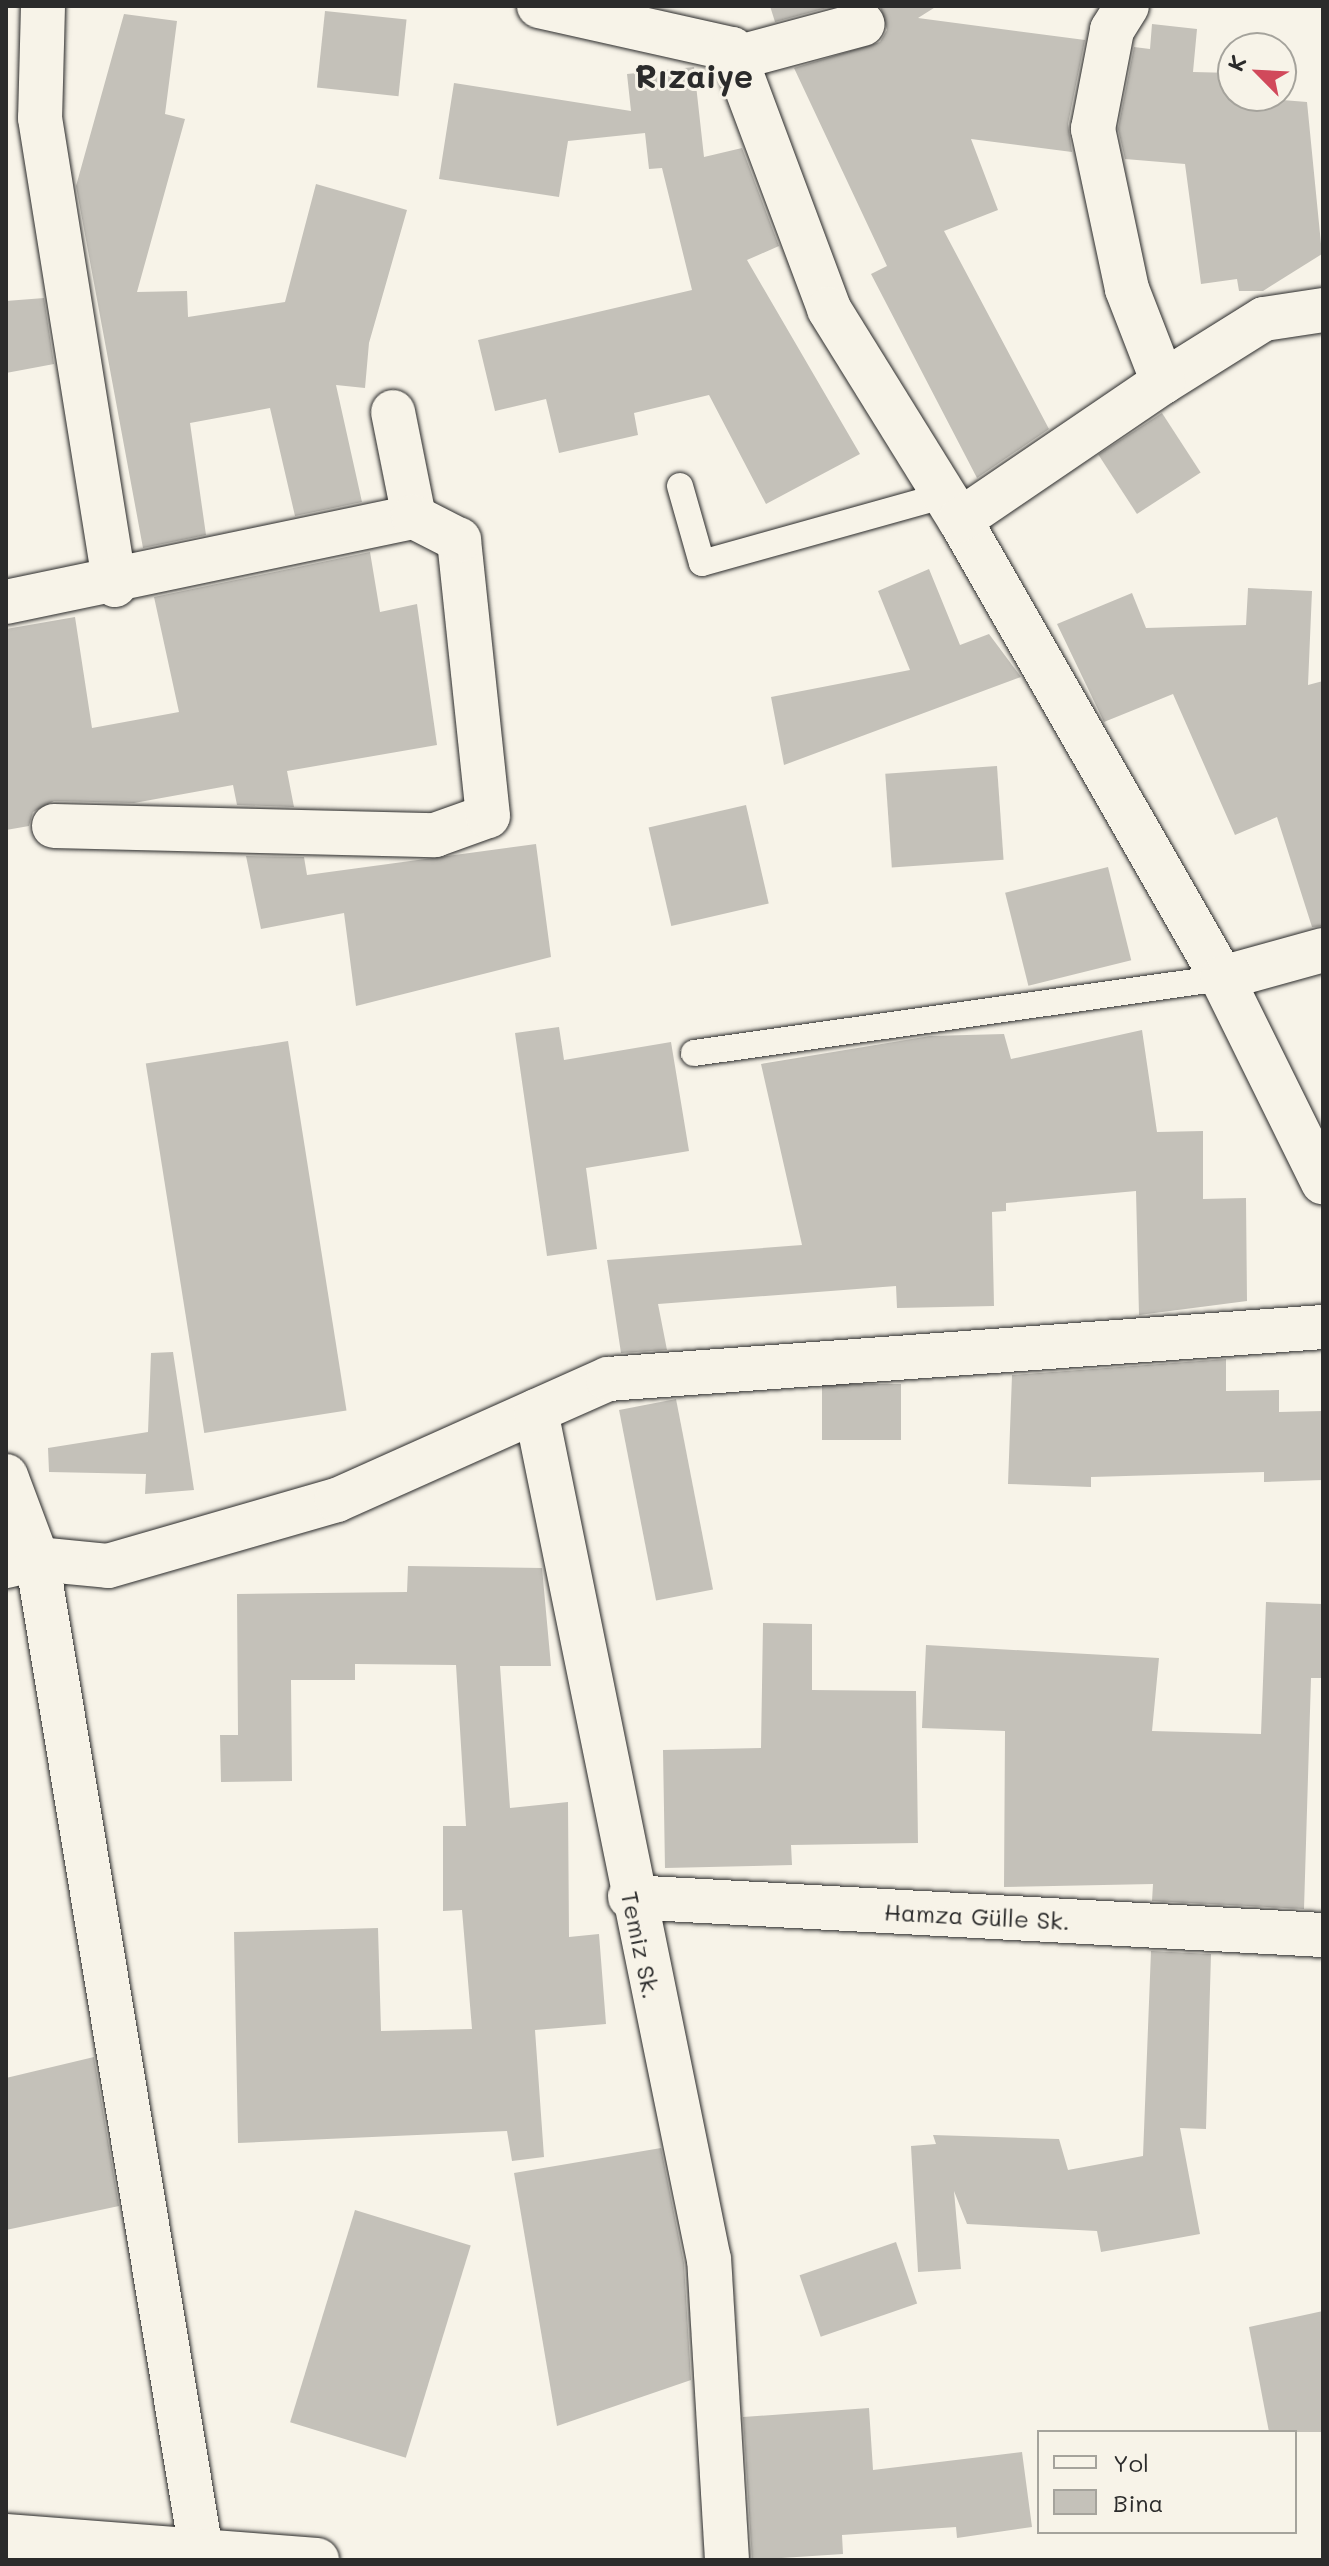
<!DOCTYPE html>
<meta charset="utf-8">
<style>
body{margin:0}
#map{position:relative;width:1329px;height:2566px;overflow:hidden;background:#f7f3e8;font-family:Mali,sans-serif}
div>[style]{position:absolute}
[style*='--x']{left:calc(var(--x)*1px);top:calc(var(--y)*1px);width:calc(var(--w)*1px);rotate:calc(var(--a)*1deg)}
.building>*{inset:0;background:#c4c1b9;transform-origin:0 0}
.roads{filter:drop-shadow(0 0 2px #2b2b2b) drop-shadow(0 0 2px #2b2b2b)}
.service>*{height:26px;margin:-13px;padding:0 13px;transform-origin:13px;border-radius:13px;background:#f7f3e8}
.minor>*{height:44px;margin:-22px;padding:0 22px;transform-origin:22px;border-radius:22px;background:#f7f3e8}
.secondary>*{height:44px;margin:-22px;padding:0 22px;transform-origin:22px;border-radius:22px;background:#f7f3e8}
span{translate:-50% -50%;white-space:nowrap;text-align:center;line-height:1.15;-webkit-text-stroke:6px #f7f3e8;paint-order:stroke}
.street-label{font-size:24px;color:#2b2b2b}
.district-label{font-size:32px;color:#2b2b2b;font-weight:700}
.frame{position:absolute;inset:0;border:8px solid #2b2b2b;pointer-events:none}
.legend{position:absolute;left:1037px;top:2430px;width:260px;height:104px;box-sizing:border-box;background:#f7f3e8;border:2px solid #a5a39c;margin:0;padding:10px 14px;list-style:none;font-size:24px;color:#2b2b2b}
.legend li{display:flex;align-items:center;gap:16px;height:40px}
.legend b{width:40px;border:2px solid #a5a39c}
.north{position:absolute;left:1217px;top:32px;width:80px;height:80px;box-sizing:border-box;background:#f7f3e8;border:2px solid #a5a39c;border-radius:50%;rotate:294deg;font-size:22px;font-weight:700;line-height:32px;text-align:center;color:#2b2b2b}
.north::after{content:'';display:block;margin:auto;width:28px;height:36px;background:#d1495b;clip-path:polygon(50% 0,100% 100%,50% 72%,0 100%)}
</style>
<div id="map">
<div class="building">
<div style="clip-path:polygon(770px 6px,834px 6px,775px 22px)"></div>
<div style="clip-path:polygon(880px 6px,937px 6px,918px 18px,1085px 40px,1068px 124px,1072px 152px,971px 139px,998px 210px,944px 231px,1049px 429px,977px 478px,871px 274px,887px 266px,794px 68px,880px 42px,887px 30px)"></div>
<div style="left:325px;top:11px;width:82px;height:77px;rotate:6deg"></div>
<div style="clip-path:polygon(124px 14px,177px 21px,165px 114px,185px 119px,137px 292px,187px 291px,188px 317px,285px 302px,316px 184px,407px 210px,369px 343px,365px 388px,336px 385px,362px 502px,295px 516px,270px 408px,190px 423px,206px 535px,143px 548px,76px 186px)"></div>
<div style="clip-path:polygon(1152px 24px,1197px 29px,1193px 72px,1233px 73px,1233px 96px,1307px 102px,1322px 254px,1263px 291px,1239px 291px,1237px 279px,1201px 284px,1185px 164px,1125px 159px,1118px 129px,1134px 47px,1150px 49px)"></div>
<div style="clip-path:polygon(694px 67px,704px 157px,742px 148px,779px 246px,747px 260px,860px 454px,766px 504px,709px 395px,634px 413px,638px 435px,559px 453px,546px 399px,495px 411px,478px 340px,692px 290px,662px 168px,649px 169px,645px 133px,568px 141px,559px 197px,439px 179px,454px 83px,631px 111px,627px 74px)"></div>
<div style="clip-path:polygon(44px 298px,54px 364px,6px 373px,6px 301px)"></div>
<div style="left:1162px;top:413px;width:71px;height:76px;rotate:57deg"></div>
<div style="clip-path:polygon(370px 552px,380px 612px,417px 604px,437px 745px,287px 771px,294px 807px,237px 805px,233px 785px,134px 803px,54px 801px,33px 812px,29px 826px,6px 830px,6px 629px,75px 617px,92px 728px,179px 712px,154px 597px)"></div>
<div style="clip-path:polygon(929px 569px,960px 645px,989px 634px,1021px 677px,784px 765px,771px 697px,910px 670px,878px 591px)"></div>
<div style="clip-path:polygon(1248px 588px,1312px 591px,1308px 685px,1323px 681px,1323px 926px,1312px 927px,1277px 817px,1235px 835px,1173px 694px,1104px 722px,1057px 624px,1132px 593px,1146px 628px,1246px 625px)"></div>
<div style="left:997px;top:766px;width:94px;height:112px;rotate:86deg"></div>
<div style="left:746px;top:805px;width:101px;height:100px;rotate:77deg"></div>
<div style="clip-path:polygon(536px 844px,551px 957px,356px 1006px,344px 913px,261px 929px,246px 856px,304px 857px,307px 875px)"></div>
<div style="left:1108px;top:867px;width:96px;height:106px;rotate:76deg"></div>
<div style="clip-path:polygon(559px 1027px,564px 1060px,671px 1042px,689px 1151px,586px 1168px,597px 1249px,547px 1256px,515px 1033px)"></div>
<div style="clip-path:polygon(1142px 1030px,1157px 1132px,1203px 1131px,1203px 1199px,1246px 1198px,1247px 1301px,1139px 1315px,1136px 1191px,1006px 1203px,1006px 1211px,992px 1212px,994px 1306px,897px 1308px,896px 1286px,658px 1304px,667px 1350px,621px 1353px,607px 1260px,802px 1245px,761px 1064px,930px 1036px,1004px 1034px,1011px 1059px)"></div>
<div style="left:288px;top:1041px;width:374px;height:144px;rotate:81deg"></div>
<div style="clip-path:polygon(173px 1352px,194px 1490px,145px 1494px,146px 1474px,49px 1472px,48px 1448px,148px 1432px,151px 1353px)"></div>
<div style="clip-path:polygon(1226px 1359px,1226px 1391px,1279px 1390px,1279px 1412px,1323px 1411px,1323px 1480px,1264px 1482px,1264px 1472px,1091px 1477px,1091px 1487px,1008px 1484px,1012px 1375px)"></div>
<div style="left:901px;top:1384px;width:56px;height:79px;rotate:90deg"></div>
<div style="left:676px;top:1399px;width:194px;height:58px;rotate:79deg"></div>
<div style="clip-path:polygon(408px 1566px,542px 1568px,551px 1666px,500px 1666px,510px 1808px,568px 1802px,569px 1937px,599px 1934px,606px 2024px,535px 2030px,544px 2157px,512px 2161px,507px 2131px,238px 2143px,234px 1932px,378px 1928px,381px 2031px,472px 2029px,462px 1910px,443px 1911px,443px 1826px,466px 1826px,456px 1665px,355px 1664px,355px 1680px,291px 1680px,292px 1781px,221px 1782px,220px 1735px,238px 1735px,237px 1594px,407px 1592px)"></div>
<div style="clip-path:polygon(1266px 1602px,1323px 1604px,1323px 1678px,1311px 1678px,1304px 1909px,1152px 1901px,1153px 1884px,1004px 1887px,1005px 1731px,922px 1728px,926px 1645px,1159px 1658px,1152px 1731px,1261px 1734px)"></div>
<div style="clip-path:polygon(763px 1623px,812px 1624px,812px 1690px,916px 1691px,918px 1843px,791px 1845px,792px 1865px,665px 1868px,663px 1750px,761px 1748px)"></div>
<div style="clip-path:polygon(1151px 1951px,1211px 1954px,1206px 2129px,1180px 2128px,1200px 2234px,1101px 2252px,1097px 2231px,967px 2224px,954px 2191px,961px 2269px,918px 2272px,911px 2146px,936px 2144px,933px 2135px,1059px 2139px,1068px 2170px,1143px 2156px)"></div>
<div style="clip-path:polygon(94px 2057px,119px 2206px,6px 2230px,6px 2078px)"></div>
<div style="clip-path:polygon(661px 2148px,684px 2263px,691px 2380px,557px 2426px,514px 2173px)"></div>
<div style="left:355px;top:2210px;width:121px;height:222px;rotate:17deg"></div>
<div style="left:896px;top:2242px;width:65px;height:102px;rotate:71deg"></div>
<div style="clip-path:polygon(1323px 2311px,1323px 2432px,1269px 2432px,1249px 2327px)"></div>
<div style="clip-path:polygon(869px 2408px,873px 2470px,1022px 2452px,1032px 2527px,957px 2538px,956px 2527px,842px 2535px,843px 2554px,752px 2560px,743px 2417px)"></div>
</div>
<div class="roads">
<div class="service">
<div style="--x:680;--y:486;--w:80;--a:74.1"></div>
<div style="--x:702;--y:563;--w:252;--a:-15.6"></div>
<div style="--x:694;--y:1053;--w:533;--a:-8.08"></div>
</div>
<div class="minor">
<div style="--x:43;--y:6;--w:112;--a:91.5"></div>
<div style="--x:40;--y:118;--w:473;--a:80.9"></div>
<div style="--x:539;--y:6;--w:198;--a:12.6"></div>
<div style="--x:732;--y:49;--w:278;--a:69.5"></div>
<div style="--x:829;--y:309;--w:248;--a:58.2"></div>
<div style="--x:960;--y:520;--w:528;--a:60.23"></div>
<div style="--x:1222;--y:978;--w:228;--a:63.7"></div>
<div style="--x:736;--y:58;--w:131;--a:-15"></div>
<div style="--x:1163;--y:382;--w:119;--a:-32"></div>
<div style="--x:1264;--y:319;--w:60;--a:-8.7"></div>
<div style="--x:960;--y:520;--w:245;--a:-34.2"></div>
<div style="--x:1163;--y:382;--w:100;--a:-111.2"></div>
<div style="--x:1127;--y:289;--w:164;--a:-102"></div>
<div style="--x:1093;--y:129;--w:101;--a:-79.1"></div>
<div style="--x:1112;--y:30;--w:28;--a:-58"></div>
<div style="--x:6;--y:602;--w:417;--a:-11.8"></div>
<div style="--x:414;--y:517;--w:107;--a:-101.3"></div>
<div style="--x:54;--y:826;--w:381;--a:1.4"></div>
<div style="--x:435;--y:835;--w:56;--a:-19.7"></div>
<div style="--x:488;--y:816;--w:278;--a:-96"></div>
<div style="--x:459;--y:540;--w:51;--a:-152.9"></div>
<div style="--x:1222;--y:978;--w:105;--a:-15.5"></div>
<div style="--x:6;--y:1476;--w:89;--a:69.5"></div>
<div style="--x:37;--y:1559;--w:1005;--a:80.61"></div>
<div style="--x:6;--y:1566;--w:32;--a:-13"></div>
<div style="--x:37;--y:1559;--w:71;--a:5.6"></div>
<div style="--x:108;--y:1566;--w:238;--a:-16.1"></div>
<div style="--x:337;--y:1500;--w:218;--a:-24.1"></div>
<div style="--x:630;--y:1897;--w:694;--a:3.14"></div>
<div style="--x:727;--y:2560;--w:301;--a:-93.4"></div>
<div style="--x:709;--y:2260;--w:866;--a:-101.52"></div>
<div style="--x:536;--y:1411;--w:79;--a:-24"></div>
<div style="--x:608;--y:1379;--w:717;--a:-4.16"></div>
</div>
<div class="secondary">
<div style="--x:6;--y:2536;--w:312;--a:4.4"></div>
</div>
</div>
<div class="street-label">
<span style="left:977px;top:1916px;rotate:3deg">Hamza Gülle Sk.</span>
<span style="left:641px;top:1945px;rotate:78deg">Temiz Sk.</span>
</div>
<div class="district-label">
<span style="left:694px;top:75px">Rızaiye</span>
</div>
<div class="frame"></div>
<ul class="legend">
<li><b style="height:10px;background:#f7f3e8"></b>Yol</li>
<li><b style="height:22px;background:#c4c1b9"></b>Bina</li>
</ul>
<div class="north">K</div>
</div>
